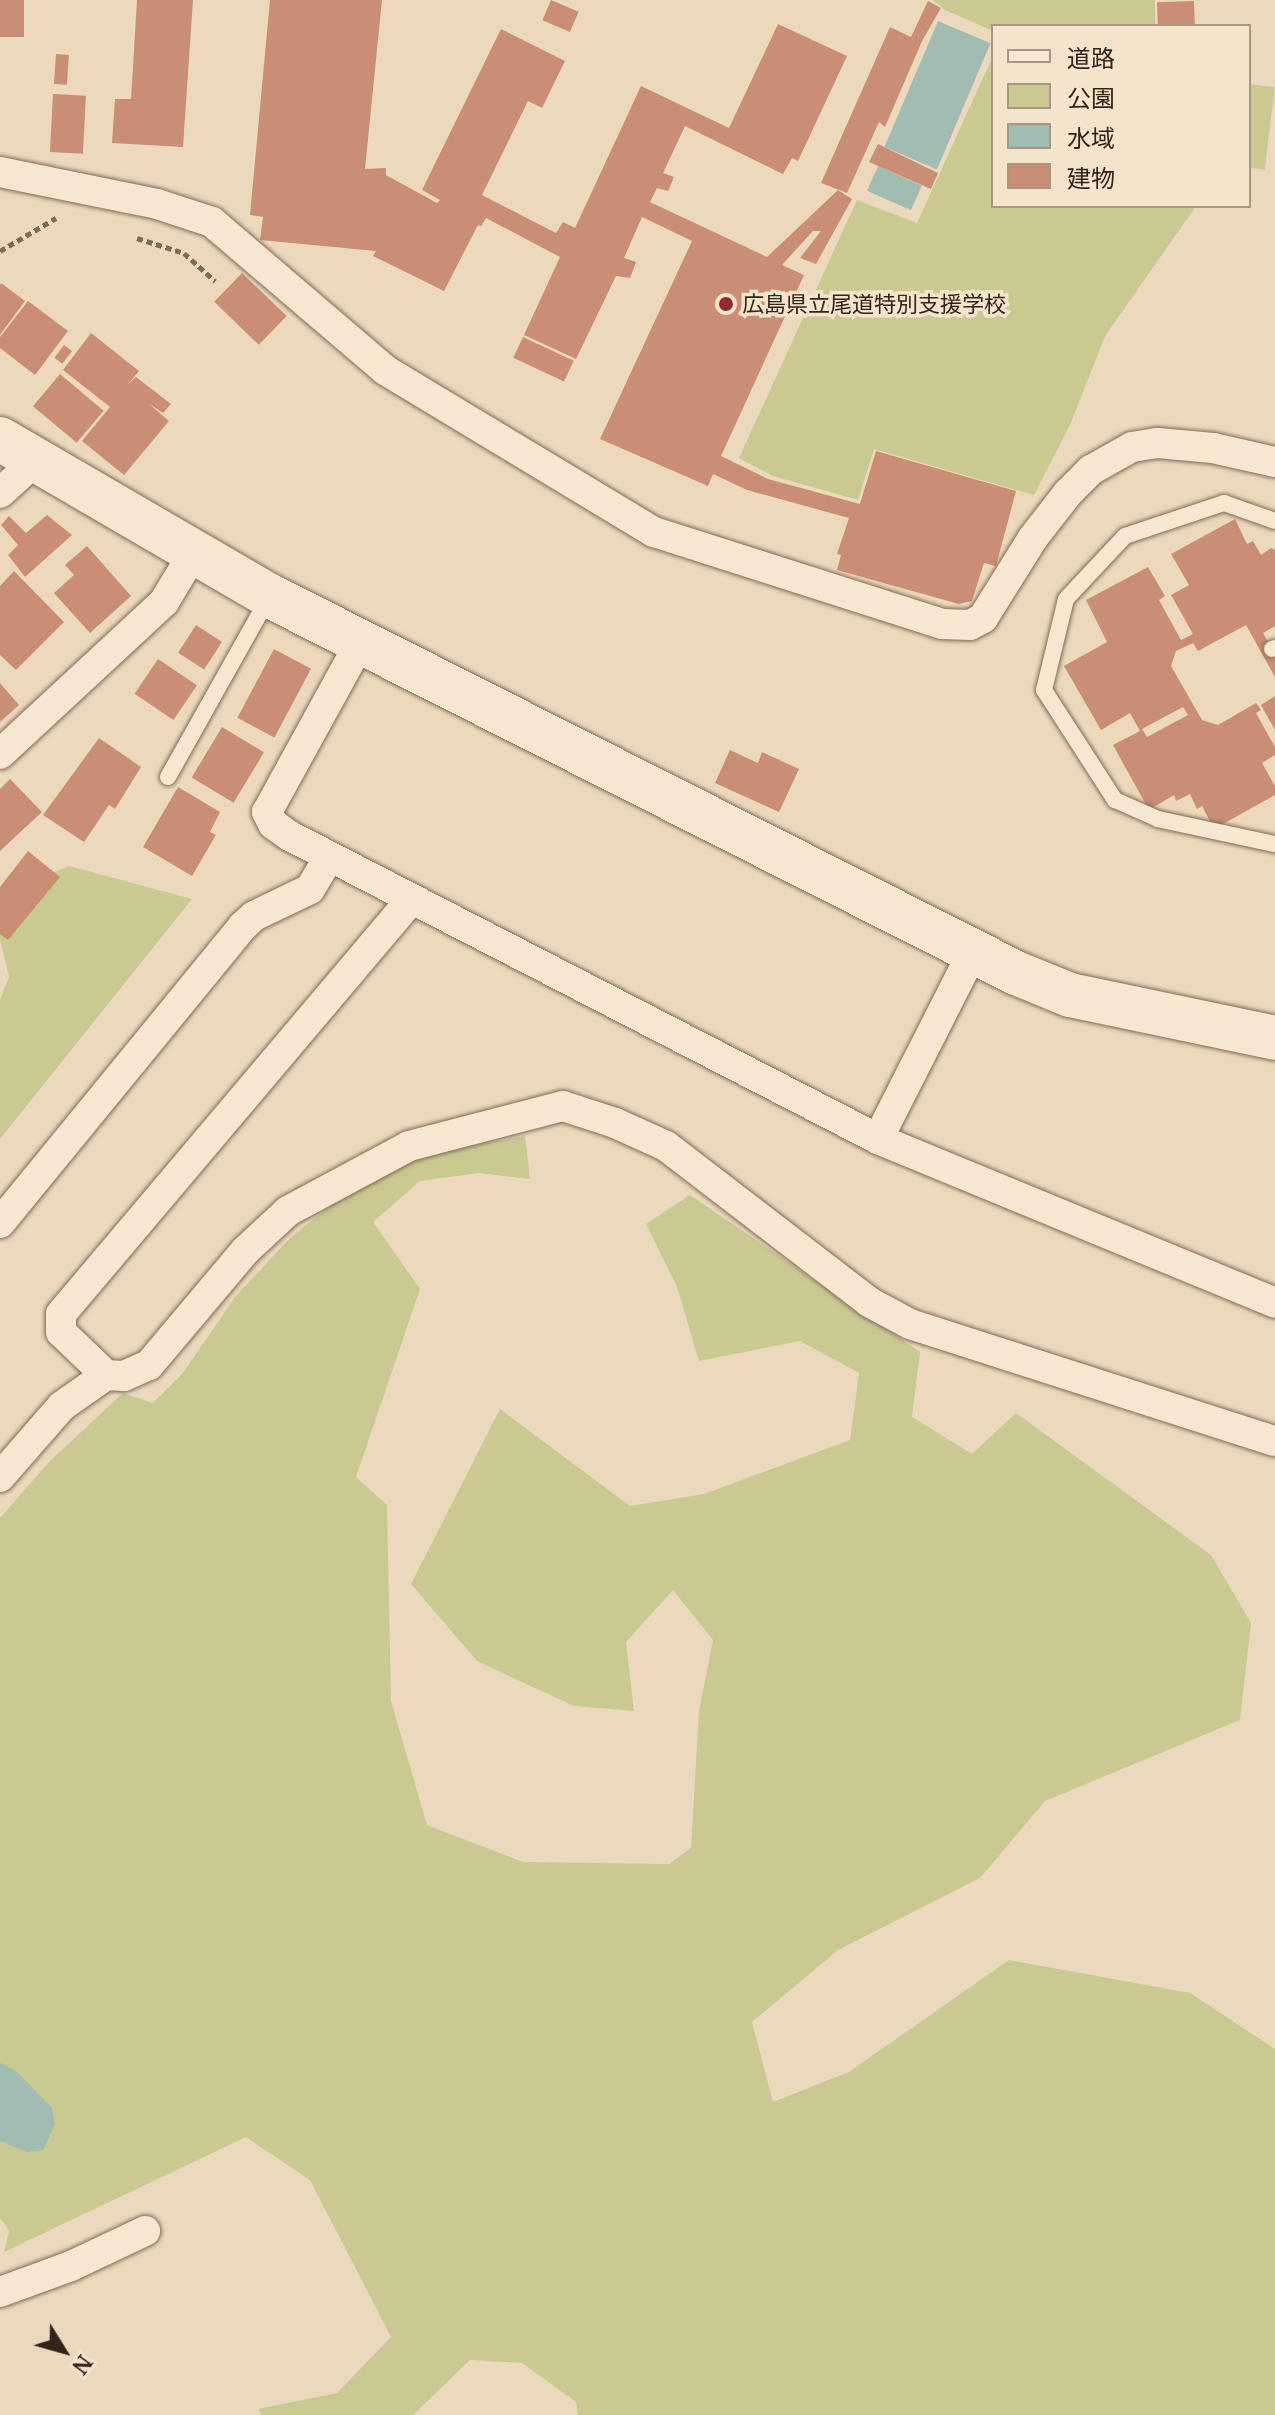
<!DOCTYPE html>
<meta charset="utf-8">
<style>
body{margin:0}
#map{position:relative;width:1275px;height:2415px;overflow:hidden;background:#ecd9bd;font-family:"Noto Serif","Noto Sans JP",serif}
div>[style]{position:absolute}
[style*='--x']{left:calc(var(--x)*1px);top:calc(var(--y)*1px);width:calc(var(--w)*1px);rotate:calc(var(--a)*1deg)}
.green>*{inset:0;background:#c9c992;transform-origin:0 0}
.water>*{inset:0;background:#a1bdb2;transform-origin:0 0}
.building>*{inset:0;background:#ca8e74;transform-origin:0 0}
.path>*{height:5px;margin-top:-2.5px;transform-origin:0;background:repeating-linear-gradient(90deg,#836a57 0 6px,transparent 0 10px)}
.roads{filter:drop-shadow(0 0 2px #836a57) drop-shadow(0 0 2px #836a57)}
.lane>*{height:16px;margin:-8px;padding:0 8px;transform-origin:8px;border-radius:8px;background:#f7e7d0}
.street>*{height:30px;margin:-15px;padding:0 15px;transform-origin:15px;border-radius:15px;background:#f7e7d0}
.secondary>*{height:44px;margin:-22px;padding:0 22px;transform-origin:22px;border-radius:22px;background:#f7e7d0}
.dots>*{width:22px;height:22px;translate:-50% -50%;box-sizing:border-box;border:4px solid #f4e4cc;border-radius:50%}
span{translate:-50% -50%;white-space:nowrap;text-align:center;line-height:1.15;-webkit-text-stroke:7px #f4e4cc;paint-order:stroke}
.poi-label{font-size:22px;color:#33241b}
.left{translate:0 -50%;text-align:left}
.legend{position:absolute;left:991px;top:24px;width:260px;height:184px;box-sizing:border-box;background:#f4e4cc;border:2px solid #a79785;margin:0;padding:10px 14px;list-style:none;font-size:24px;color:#33241b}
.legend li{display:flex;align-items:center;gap:16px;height:40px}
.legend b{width:40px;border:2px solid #a79785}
.north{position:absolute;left:24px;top:2311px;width:80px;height:80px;-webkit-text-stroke:6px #f4e4cc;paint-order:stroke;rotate:127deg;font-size:22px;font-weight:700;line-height:32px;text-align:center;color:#33241b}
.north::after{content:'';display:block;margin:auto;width:28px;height:36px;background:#33241b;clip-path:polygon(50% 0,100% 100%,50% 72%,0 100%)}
</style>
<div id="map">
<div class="green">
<div style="clip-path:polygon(933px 0,1155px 0,1155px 26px,993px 26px,993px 31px,945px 10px)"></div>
<div style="clip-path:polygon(993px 56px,993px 206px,1196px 206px,1105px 336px,1070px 425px,1034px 495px,874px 449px,858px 500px,773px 476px,739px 458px,857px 200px,917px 223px)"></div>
<div style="left:1249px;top:84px;width:26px;height:83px;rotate:7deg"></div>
<div style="clip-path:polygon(69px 866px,192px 899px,0 1139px,0 1000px,9px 977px,0 939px,0 897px)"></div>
<div style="clip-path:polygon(525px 1136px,530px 1179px,479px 1173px,420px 1181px,373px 1222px,420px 1289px,356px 1477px,387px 1505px,391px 1701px,427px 1825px,523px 1862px,669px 1864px,691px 1848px,699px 1711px,713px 1640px,673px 1590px,626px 1642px,634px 1711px,574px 1706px,477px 1661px,411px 1584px,500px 1409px,630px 1506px,704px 1494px,850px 1440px,859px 1373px,800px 1341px,699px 1361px,677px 1287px,646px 1224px,690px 1195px,920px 1352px,912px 1417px,972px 1454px,1016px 1413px,1211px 1555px,1251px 1623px,1240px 1720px,1045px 1801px,980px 1878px,838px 1950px,752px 2022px,773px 2102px,849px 2072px,1009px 1960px,1190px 1993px,1275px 2049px,1275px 2415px,578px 2415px,576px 2402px,522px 2363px,470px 2360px,413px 2415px,262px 2415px,258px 2409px,337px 2393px,391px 2337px,310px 2180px,246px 2137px,4px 2252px,9px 2231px,0 2218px,0 1518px,49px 1462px,123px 1393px,153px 1403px,183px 1373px,235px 1297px,290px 1238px,344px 1195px,408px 1162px,451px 1149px)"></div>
</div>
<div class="water">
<div style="left:938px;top:21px;width:57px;height:137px;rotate:23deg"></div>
<div style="left:878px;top:166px;width:48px;height:27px;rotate:24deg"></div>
<div style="clip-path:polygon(0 2063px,15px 2070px,52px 2108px,55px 2124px,43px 2150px,27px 2152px,0 2141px)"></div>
</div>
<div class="building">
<div style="left:0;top:0;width:24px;height:37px"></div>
<div style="clip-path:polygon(137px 0,193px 0,183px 147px,112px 143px,115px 99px,131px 99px)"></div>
<div style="clip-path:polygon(270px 0,382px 0,365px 169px,386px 168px,386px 175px,437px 203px,440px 200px,422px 190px,501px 29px,565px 61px,542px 108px,528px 101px,482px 195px,556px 233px,563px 222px,575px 228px,641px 86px,729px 128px,778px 24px,847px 56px,798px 161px,792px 158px,783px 174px,685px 126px,663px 173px,674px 177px,668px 191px,657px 188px,650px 202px,767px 257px,838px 190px,852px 199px,816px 264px,800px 258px,821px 231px,813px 231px,782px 265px,804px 275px,721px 456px,768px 479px,860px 504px,876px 451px,1016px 491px,996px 566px,984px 563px,972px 601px,959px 604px,837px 570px,841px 555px,837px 554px,849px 518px,747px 490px,713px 474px,708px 486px,600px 439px,692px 241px,642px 217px,624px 258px,636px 262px,630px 278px,616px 276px,576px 359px,524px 335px,560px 257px,486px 218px,481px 226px,478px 225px,444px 291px,373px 256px,376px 251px,260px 240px,263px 217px,250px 215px)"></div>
<div style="left:551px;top:0;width:30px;height:22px;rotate:23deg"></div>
<div style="clip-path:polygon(928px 1px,941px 8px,922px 41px,885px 127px,879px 122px,847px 193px,821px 183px,890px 27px,911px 37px)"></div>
<div style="left:1194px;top:1px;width:25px;height:37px;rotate:88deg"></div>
<div style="left:56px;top:54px;width:13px;height:30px;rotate:4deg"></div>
<div style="left:53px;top:94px;width:33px;height:58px;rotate:3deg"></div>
<div style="clip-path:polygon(878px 144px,938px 173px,931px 189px,869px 162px)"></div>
<div style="left:242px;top:273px;width:62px;height:40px;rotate:44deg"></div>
<div style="clip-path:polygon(1px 283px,25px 301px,0 335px,0 285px)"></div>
<div style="clip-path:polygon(28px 301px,68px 331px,35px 375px,0 348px,0 337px)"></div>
<div style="clip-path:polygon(91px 333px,139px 371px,127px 385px,136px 377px,171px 404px,163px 413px,148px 403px,169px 421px,124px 475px,82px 441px,110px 407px,63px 370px)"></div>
<div style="left:523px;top:337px;width:56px;height:23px;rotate:25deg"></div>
<div style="left:64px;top:345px;width:10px;height:16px;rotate:37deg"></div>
<div style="left:60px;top:374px;width:57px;height:42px;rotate:40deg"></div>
<div style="clip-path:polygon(47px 515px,72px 535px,25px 577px,8px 555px,18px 545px,1px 525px,9px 516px,26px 533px)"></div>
<div style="clip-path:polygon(evenodd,1235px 519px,1247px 544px,1253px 541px,1261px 555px,1271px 548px,1275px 550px,1275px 626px,1263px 633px,1275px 654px,1275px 677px,1246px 625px,1198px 651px,1193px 643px,1176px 651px,1171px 666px,1202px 720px,1218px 725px,1256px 703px,1261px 710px,1256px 713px,1275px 747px,1275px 755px,1262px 763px,1275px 786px,1275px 795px,1214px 829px,1202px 806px,1197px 809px,1190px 794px,1176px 801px,1174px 795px,1149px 810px,1113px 745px,1140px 731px,1130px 713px,1101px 730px,1064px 666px,1107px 642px,1086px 600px,1148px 567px,1165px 596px,1159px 600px,1181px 640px,1193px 634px,1171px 595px,1189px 585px,1171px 554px,1235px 519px,1183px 707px,1188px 715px,1147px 737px,1142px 729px,1183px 707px)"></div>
<div style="clip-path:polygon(87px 546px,131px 596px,90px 633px,54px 593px,74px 575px,65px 565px)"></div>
<div style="clip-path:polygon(14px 571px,64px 622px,16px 670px,0 655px,0 586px)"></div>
<div style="left:196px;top:625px;width:31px;height:33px;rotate:33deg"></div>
<div style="left:274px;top:649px;width:42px;height:78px;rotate:28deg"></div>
<div style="left:158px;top:659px;width:47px;height:42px;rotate:34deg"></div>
<div style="clip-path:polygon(0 683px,19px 705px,0 722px)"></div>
<div style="clip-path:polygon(1275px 696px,1275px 730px,1261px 705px)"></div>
<div style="left:222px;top:727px;width:49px;height:59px;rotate:31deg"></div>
<div style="clip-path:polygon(99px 738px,141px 767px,115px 809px,109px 805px,84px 842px,43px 815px)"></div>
<div style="clip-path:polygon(730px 750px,758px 763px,762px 752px,799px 769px,779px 812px,715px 783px)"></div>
<div style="clip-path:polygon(10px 779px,42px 812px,0 851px,0 789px)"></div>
<div style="clip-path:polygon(178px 787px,220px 812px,210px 832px,216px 835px,192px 876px,143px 847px)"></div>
<div style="clip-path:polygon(28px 851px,60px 877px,8px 940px,0 934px,0 887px)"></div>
</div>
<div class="path">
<div style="--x:137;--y:238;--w:49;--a:17.7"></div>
<div style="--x:184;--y:253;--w:42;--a:42.1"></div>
<div style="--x:0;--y:251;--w:65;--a:-30.5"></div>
</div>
<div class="roads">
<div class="lane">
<div style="--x:1275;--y:521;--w:54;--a:-160.6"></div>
<div style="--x:1224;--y:503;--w:104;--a:161.6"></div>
<div style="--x:1125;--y:536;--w:86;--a:133.1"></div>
<div style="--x:1066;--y:599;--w:94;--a:103.6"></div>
<div style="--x:1044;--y:690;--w:131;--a:57.2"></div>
<div style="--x:1115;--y:800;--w:47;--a:23.8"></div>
<div style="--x:1158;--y:819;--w:120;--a:12.1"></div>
<div style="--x:1272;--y:649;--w:3;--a:-18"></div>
<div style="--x:168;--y:777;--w:206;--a:-60.7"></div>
</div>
<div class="street">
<div style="--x:0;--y:172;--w:160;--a:11.5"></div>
<div style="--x:157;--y:204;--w:58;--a:18.1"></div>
<div style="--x:212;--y:222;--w:228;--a:40.5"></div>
<div style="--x:385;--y:370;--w:314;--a:31.1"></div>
<div style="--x:654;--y:532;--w:303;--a:17.7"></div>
<div style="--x:943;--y:624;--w:27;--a:2"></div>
<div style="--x:970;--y:625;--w:15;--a:-28"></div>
<div style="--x:983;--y:618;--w:94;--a:-58"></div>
<div style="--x:1033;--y:538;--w:57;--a:-52.1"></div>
<div style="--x:1068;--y:493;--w:33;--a:-45"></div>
<div style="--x:1091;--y:470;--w:47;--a:-29.3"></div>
<div style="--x:1132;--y:447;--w:26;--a:-9"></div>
<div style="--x:1158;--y:443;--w:55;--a:5.2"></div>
<div style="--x:1213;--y:448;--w:64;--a:12.7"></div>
<div style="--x:0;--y:493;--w:47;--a:-42.4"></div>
<div style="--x:360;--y:643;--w:193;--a:118.8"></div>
<div style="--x:267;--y:812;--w:13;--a:63"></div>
<div style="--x:273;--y:824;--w:19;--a:36"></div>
<div style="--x:288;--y:835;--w:664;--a:27.26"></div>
<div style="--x:878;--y:1139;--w:430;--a:22.4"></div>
<div style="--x:0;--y:754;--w:224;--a:-42.8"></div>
<div style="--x:164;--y:602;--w:56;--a:-58.9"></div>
<div style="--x:878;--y:1139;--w:210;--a:-63.1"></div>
<div style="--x:0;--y:1223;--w:384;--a:-50.7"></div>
<div style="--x:243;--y:926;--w:15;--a:-42"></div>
<div style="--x:254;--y:916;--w:62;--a:-25.7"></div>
<div style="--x:310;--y:889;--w:37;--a:-59"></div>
<div style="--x:106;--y:1375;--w:62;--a:-136.3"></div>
<div style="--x:61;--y:1332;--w:18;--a:-90"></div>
<div style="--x:61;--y:1314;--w:541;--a:-49.8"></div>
<div style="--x:0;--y:1477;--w:94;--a:-48.9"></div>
<div style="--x:62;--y:1406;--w:54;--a:-35.2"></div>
<div style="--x:106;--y:1375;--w:18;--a:3"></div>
<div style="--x:124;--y:1376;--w:27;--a:-24"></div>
<div style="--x:149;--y:1365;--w:150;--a:-49.9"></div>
<div style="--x:246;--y:1250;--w:57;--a:-42.9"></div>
<div style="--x:288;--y:1211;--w:137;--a:-28.2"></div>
<div style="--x:409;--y:1146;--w:159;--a:-14.6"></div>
<div style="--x:563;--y:1106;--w:55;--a:18.1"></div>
<div style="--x:615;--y:1123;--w:56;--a:24.3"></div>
<div style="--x:666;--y:1146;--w:256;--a:37.5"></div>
<div style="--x:869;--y:1302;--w:47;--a:28.2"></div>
<div style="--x:910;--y:1324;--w:383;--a:17.8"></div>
<div style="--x:0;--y:2292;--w:76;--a:-20.1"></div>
<div style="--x:71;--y:2266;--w:82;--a:-25.3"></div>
</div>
<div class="secondary">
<div style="--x:0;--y:439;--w:312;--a:30.2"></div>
<div style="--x:270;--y:596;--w:836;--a:26.81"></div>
<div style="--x:1016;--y:973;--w:58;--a:22.2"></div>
<div style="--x:1070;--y:995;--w:209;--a:11.8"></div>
</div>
</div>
<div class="dots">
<div style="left:726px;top:304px;background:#912934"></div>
</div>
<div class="poi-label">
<span class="left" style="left:742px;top:304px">広島県立尾道特別支援学校</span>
</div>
<ul class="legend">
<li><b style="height:10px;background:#f7e7d0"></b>道路</li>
<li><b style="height:22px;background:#c9c992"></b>公園</li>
<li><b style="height:22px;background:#a1bdb2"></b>水域</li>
<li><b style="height:22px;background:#ca8e74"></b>建物</li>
</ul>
<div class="north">N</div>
</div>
